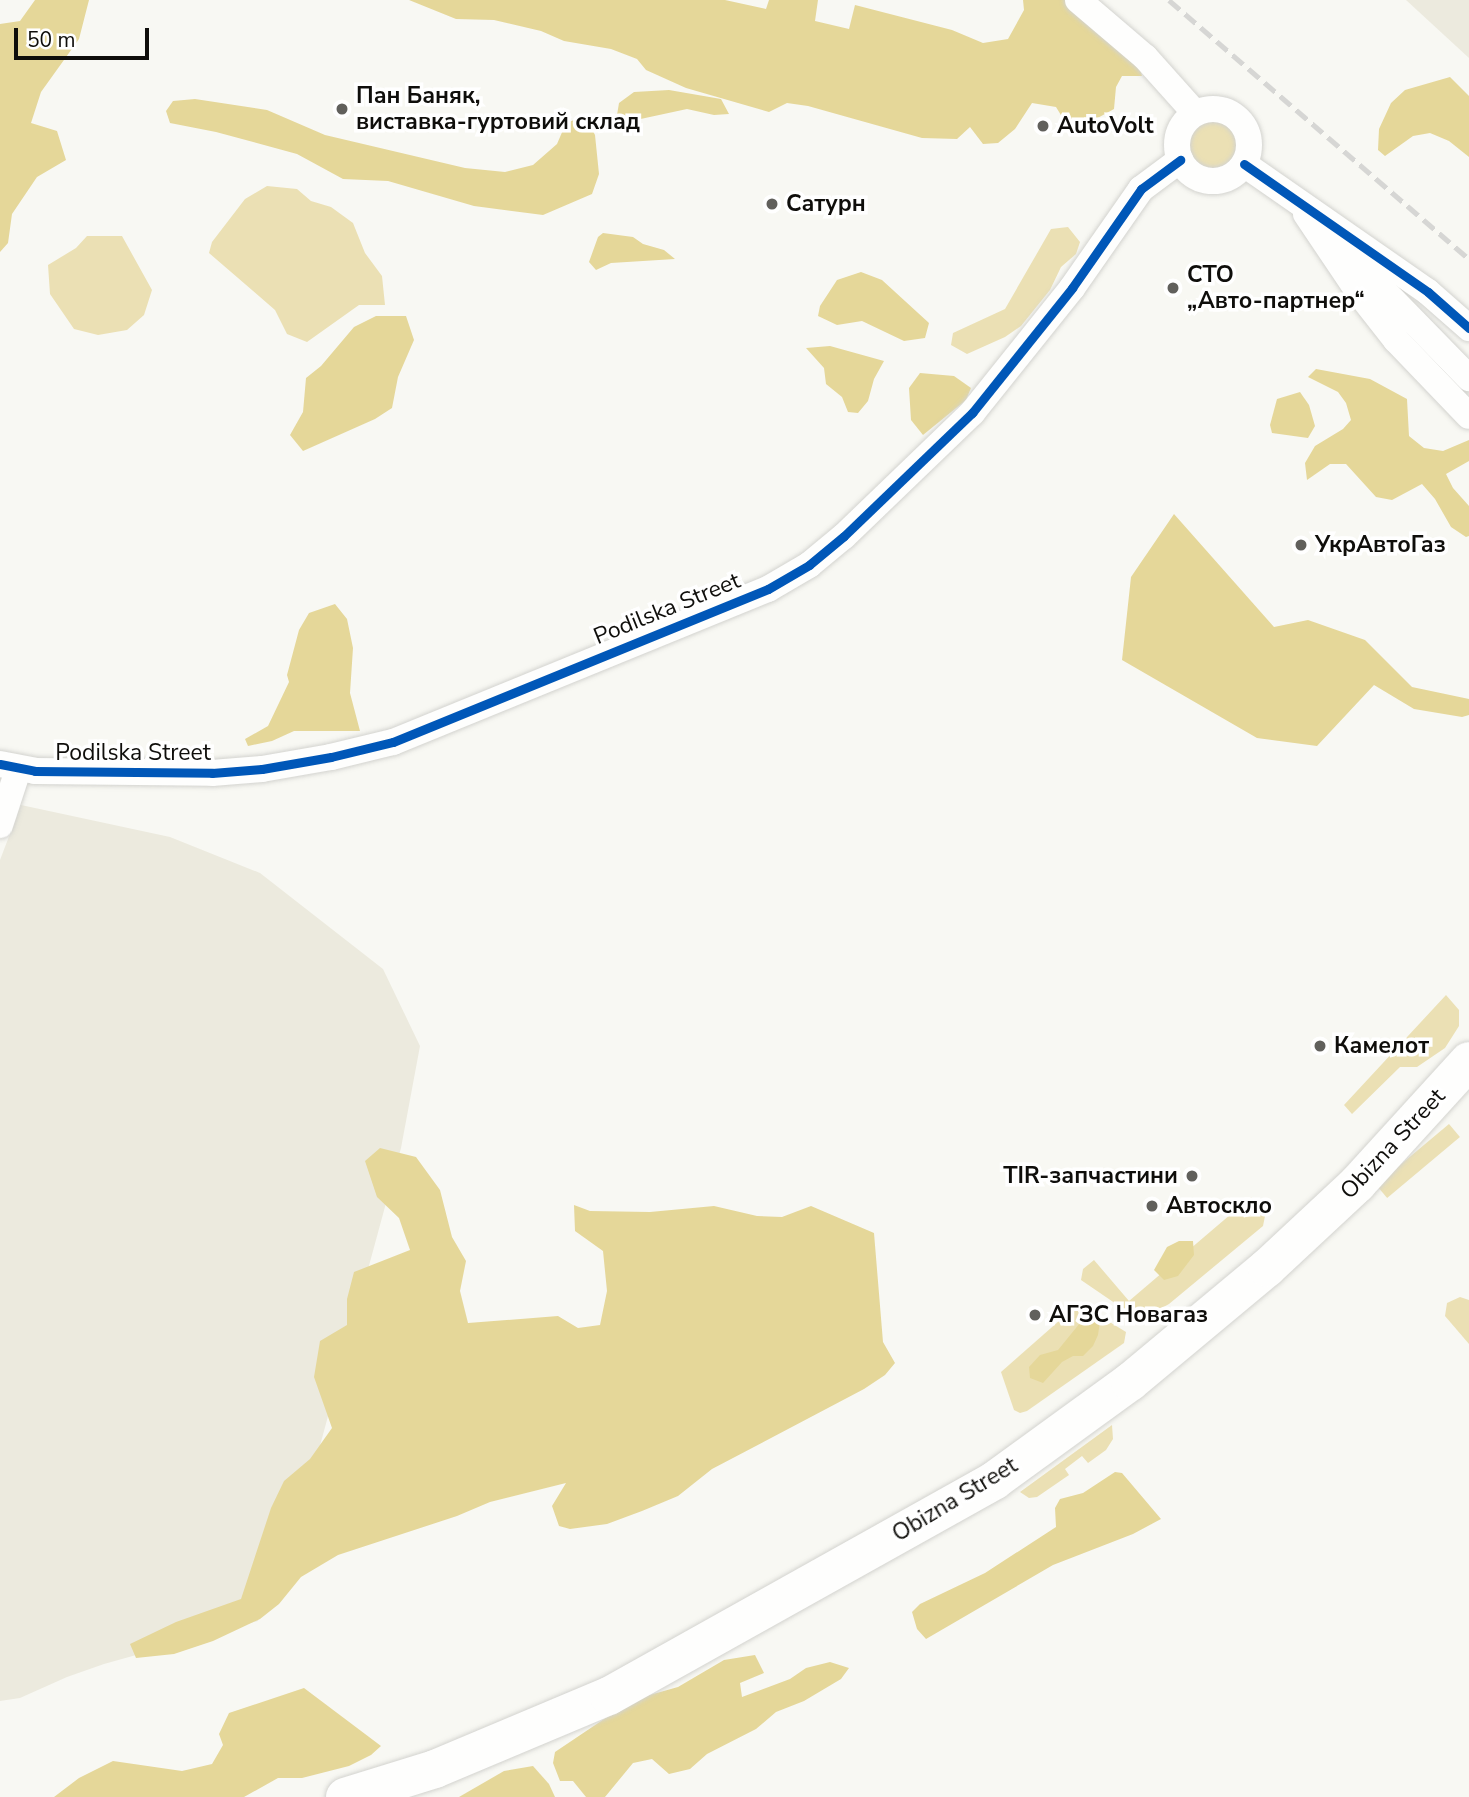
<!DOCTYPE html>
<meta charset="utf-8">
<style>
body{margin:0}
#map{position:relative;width:1469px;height:1797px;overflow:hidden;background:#f8f8f3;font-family:"Nunito Sans",sans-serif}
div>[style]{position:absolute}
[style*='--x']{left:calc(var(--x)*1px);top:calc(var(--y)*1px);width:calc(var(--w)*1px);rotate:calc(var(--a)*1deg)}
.built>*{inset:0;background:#eceade}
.green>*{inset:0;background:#ebe0b4;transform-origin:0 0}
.round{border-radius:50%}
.forest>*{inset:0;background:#e5d799}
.roads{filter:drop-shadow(0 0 2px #d3d3cf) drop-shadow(0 0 2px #d3d3cf)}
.minor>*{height:26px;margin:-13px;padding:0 13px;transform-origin:13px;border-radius:13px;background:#fefefd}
.minor>.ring{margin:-13px;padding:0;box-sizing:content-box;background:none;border:26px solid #fefefd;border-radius:50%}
.highway>*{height:38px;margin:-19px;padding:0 19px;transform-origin:19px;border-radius:19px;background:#fefefd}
.rail>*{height:5px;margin-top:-2.5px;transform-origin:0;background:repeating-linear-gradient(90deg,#d6d6d4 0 14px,transparent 0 21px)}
.cycleway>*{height:9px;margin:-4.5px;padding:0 4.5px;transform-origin:4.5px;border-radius:4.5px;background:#0057b8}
.dots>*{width:19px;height:19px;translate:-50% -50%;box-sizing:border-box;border:4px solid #fff;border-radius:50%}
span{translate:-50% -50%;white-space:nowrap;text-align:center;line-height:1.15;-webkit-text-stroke:7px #fff;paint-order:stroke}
.poi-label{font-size:23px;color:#0f0e0b;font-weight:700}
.left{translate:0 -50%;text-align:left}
.right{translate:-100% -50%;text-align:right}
.street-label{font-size:23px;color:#0f0e0b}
.scale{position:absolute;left:14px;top:28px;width:135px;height:32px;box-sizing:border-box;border:4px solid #0f0e0b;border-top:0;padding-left:9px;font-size:21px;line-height:24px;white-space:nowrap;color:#0f0e0b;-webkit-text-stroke:5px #fff;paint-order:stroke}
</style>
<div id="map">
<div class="built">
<div style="clip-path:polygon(1406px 0,1469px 0,1469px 58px)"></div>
<div style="clip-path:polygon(21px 805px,170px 837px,260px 873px,383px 969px,420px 1046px,401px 1148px,312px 1475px,278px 1545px,258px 1621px,104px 1664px,67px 1677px,20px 1698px,0 1701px,0 860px)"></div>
</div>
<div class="green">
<div class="round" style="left:1189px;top:120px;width:48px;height:48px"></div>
<div style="clip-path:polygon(267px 186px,297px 189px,311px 201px,331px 207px,353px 223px,365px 253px,382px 276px,385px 305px,359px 305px,307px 342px,287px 334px,275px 310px,209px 253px,212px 242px,245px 199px)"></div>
<div style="clip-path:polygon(1068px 227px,1080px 242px,1076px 254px,1061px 267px,1050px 290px,1021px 326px,1005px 337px,967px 354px,951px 345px,953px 333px,1005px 309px,1051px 229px)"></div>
<div style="clip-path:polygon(87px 236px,122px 236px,152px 290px,144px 315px,127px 330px,98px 335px,74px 329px,50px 294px,48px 265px,76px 248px)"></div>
<div style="clip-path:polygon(1446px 995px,1459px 1010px,1459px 1026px,1445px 1048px,1417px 1067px,1400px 1067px,1352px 1114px,1344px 1105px)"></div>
<div style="left:1449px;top:1124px;width:17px;height:95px;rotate:50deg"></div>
<div style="clip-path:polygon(1251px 1197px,1265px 1216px,1263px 1226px,1169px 1304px,1151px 1314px,1122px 1308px,1081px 1280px,1083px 1269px,1094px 1260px,1129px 1301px)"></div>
<div style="clip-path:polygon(1460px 1297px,1469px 1300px,1469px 1344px,1445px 1316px,1447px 1303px)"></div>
<div style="clip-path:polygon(1076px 1306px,1085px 1307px,1126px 1332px,1124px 1343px,1027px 1411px,1020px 1413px,1014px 1410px,1001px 1372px)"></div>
<div style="clip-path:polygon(1112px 1425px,1113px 1439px,1106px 1450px,1088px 1463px,1082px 1456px,1065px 1469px,1069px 1475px,1037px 1497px,1029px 1498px,1020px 1492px)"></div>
</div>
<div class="forest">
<div style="clip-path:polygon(35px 0,89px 0,79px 39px,41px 92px,31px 123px,57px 131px,66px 160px,37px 177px,12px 214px,8px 243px,0 252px,0 24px,20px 21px)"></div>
<div style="clip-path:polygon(409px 0,725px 0,766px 9px,769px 0,818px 0,815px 21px,849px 29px,855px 5px,952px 30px,983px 43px,1008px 39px,1024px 10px,1023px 0,1084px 0,1138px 59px,1142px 76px,1122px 76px,1116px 87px,1114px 109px,1083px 126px,1067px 125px,1056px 107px,1032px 103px,1015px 129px,998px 143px,983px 144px,970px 127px,957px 139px,922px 138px,808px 106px,787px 103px,769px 112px,686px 88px,646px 70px,637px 59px,611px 49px,564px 41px,541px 31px,494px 20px,456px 19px)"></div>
<div style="clip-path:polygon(1450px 77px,1469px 96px,1469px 157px,1449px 141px,1430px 133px,1413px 136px,1385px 156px,1378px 150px,1379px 129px,1391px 103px,1405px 90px)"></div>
<div style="clip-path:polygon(669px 90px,721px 99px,729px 114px,714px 115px,687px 109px,622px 123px,617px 115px,619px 103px,634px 92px)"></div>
<div style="clip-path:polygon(195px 99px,267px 110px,325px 135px,465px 168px,505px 172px,533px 165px,557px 144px,566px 123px,585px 116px,595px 135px,599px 174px,592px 194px,543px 215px,474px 206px,388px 181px,343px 179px,297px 154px,216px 132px,170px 123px,166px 111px,173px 101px)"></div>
<div style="clip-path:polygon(603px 233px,633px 237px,643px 244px,664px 250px,675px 259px,611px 263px,596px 270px,589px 262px,598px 237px)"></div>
<div style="clip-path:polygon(861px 272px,882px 280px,929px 323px,925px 338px,904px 341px,862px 321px,837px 325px,818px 316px,820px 306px,837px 280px)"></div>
<div style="clip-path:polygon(376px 316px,406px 316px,414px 340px,398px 377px,392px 408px,375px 419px,303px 451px,290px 435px,303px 412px,306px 378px,321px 366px,354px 327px)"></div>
<div style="clip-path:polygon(830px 346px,884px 361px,874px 379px,868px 401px,858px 413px,848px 412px,842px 397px,826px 384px,824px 368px,806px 348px)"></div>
<div style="clip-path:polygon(1316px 369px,1370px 379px,1407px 399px,1409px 436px,1424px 448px,1443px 451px,1469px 440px,1469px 461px,1446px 474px,1453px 488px,1469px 506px,1469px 536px,1466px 537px,1451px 527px,1435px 499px,1422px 484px,1392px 500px,1376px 497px,1346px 464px,1330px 464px,1307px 480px,1305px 463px,1315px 446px,1343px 429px,1351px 420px,1346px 403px,1338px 392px,1308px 377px)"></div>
<div style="clip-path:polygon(920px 373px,954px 376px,971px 388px,966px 400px,923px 435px,911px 420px,909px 388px)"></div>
<div style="clip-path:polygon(1300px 392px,1309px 405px,1315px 426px,1308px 438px,1272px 433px,1270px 425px,1277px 399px)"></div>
<div style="clip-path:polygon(1174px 514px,1274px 627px,1308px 620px,1365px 640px,1412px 687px,1469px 699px,1469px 715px,1462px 717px,1414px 709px,1374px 685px,1317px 746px,1257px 738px,1122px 660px,1131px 577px)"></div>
<div style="clip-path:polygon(335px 604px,347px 619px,353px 648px,350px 693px,360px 731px,294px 731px,272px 741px,248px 746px,245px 739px,268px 726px,289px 682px,287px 675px,299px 630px,309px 613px)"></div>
<div style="clip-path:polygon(380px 1148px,416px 1157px,440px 1190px,452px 1237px,466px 1261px,460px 1291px,468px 1323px,558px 1316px,578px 1328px,600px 1325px,607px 1291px,603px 1251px,575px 1231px,574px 1205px,590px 1211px,650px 1212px,714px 1206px,757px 1216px,782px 1217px,811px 1206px,874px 1233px,883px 1342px,895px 1363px,885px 1375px,864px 1389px,712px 1469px,678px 1496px,642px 1511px,607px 1524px,570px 1529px,559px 1526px,552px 1506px,566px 1483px,490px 1502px,457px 1516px,338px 1555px,301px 1577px,279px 1604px,260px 1619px,213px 1641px,174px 1654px,136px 1658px,130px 1644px,176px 1622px,241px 1599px,271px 1508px,284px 1481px,310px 1459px,332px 1428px,314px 1377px,320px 1341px,347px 1325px,347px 1299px,354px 1272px,410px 1250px,399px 1218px,377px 1197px,365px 1161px)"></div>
<div style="clip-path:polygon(1179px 1241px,1193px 1241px,1194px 1255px,1178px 1276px,1164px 1280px,1154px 1270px,1167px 1247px)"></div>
<div style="clip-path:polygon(1095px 1316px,1100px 1321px,1098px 1335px,1093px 1346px,1083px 1356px,1073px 1356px,1062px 1362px,1043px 1383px,1030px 1378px,1029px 1367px,1040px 1355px,1058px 1350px,1080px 1323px)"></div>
<div style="clip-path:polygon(1115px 1472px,1122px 1473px,1161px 1519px,1133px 1534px,1053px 1565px,926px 1639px,917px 1629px,912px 1612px,920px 1604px,985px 1573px,1056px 1527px,1055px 1508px,1060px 1499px,1083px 1493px)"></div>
<div style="clip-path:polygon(755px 1655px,764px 1673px,740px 1683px,742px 1697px,790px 1679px,806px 1668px,830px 1662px,849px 1668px,841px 1679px,804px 1701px,776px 1712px,756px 1729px,707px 1754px,690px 1769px,669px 1774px,652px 1759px,633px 1763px,605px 1797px,586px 1797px,573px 1781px,560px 1781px,553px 1763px,555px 1752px,616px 1711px,646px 1696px,678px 1687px,724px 1660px)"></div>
<div style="clip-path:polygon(304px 1688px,381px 1746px,371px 1755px,349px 1766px,302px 1778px,278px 1778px,244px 1797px,54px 1797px,79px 1778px,113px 1761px,182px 1771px,212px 1764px,223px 1745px,219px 1734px,229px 1713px)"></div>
<div style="clip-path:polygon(533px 1766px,549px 1784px,555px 1797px,459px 1797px,504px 1771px)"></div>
</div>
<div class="roads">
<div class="minor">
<div style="--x:1078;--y:0;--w:88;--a:40.4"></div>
<div style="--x:1145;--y:57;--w:75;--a:48.2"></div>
<div class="ring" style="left:1177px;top:109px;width:46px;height:46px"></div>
<div style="--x:1244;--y:164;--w:224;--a:34.8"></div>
<div style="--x:1428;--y:292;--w:55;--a:41.3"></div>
<div style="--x:1306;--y:214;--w:95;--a:56.1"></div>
<div style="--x:1359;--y:293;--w:60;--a:51.8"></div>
<div style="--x:1396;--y:340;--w:105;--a:46.2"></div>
<div style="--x:1347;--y:253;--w:175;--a:45.7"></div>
<div style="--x:0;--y:764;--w:36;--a:11"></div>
<div style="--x:35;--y:771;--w:177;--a:0.6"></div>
<div style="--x:212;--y:773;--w:50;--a:-4.6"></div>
<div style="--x:262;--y:769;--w:70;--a:-9.9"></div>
<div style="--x:331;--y:757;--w:64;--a:-13.6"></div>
<div style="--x:393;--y:742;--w:405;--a:-22.2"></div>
<div style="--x:768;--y:589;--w:48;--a:-30.3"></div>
<div style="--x:809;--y:565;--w:45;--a:-39.6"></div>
<div style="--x:844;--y:536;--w:178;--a:-43.9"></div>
<div style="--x:972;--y:413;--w:160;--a:-51.3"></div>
<div style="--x:1072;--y:288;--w:121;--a:-55.1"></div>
<div style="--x:1141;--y:189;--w:49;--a:-36.6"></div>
<div style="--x:0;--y:825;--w:58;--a:-71.9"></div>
</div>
<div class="highway">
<div style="--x:345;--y:1797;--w:94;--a:-17.3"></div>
<div style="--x:435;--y:1769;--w:189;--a:-22.8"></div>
<div style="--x:609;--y:1696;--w:442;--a:-29.2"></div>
<div style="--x:995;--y:1480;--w:167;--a:-36"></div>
<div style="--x:1130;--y:1382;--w:178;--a:-39.8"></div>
<div style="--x:1267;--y:1268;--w:123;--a:-43"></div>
<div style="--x:1357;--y:1184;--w:166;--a:-47.7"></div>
</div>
</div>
<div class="rail">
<div style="--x:1169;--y:0;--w:396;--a:40.8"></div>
</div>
<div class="cycleway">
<div style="--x:1244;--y:164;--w:224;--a:34.8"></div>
<div style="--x:1428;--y:292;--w:55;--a:41.3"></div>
<div style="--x:0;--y:764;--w:36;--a:11"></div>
<div style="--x:35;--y:771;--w:177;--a:0.6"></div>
<div style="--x:212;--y:773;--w:50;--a:-4.6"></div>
<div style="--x:262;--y:769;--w:70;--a:-9.9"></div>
<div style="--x:331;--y:757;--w:64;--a:-13.6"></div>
<div style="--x:393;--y:742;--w:405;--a:-22.2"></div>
<div style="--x:768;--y:589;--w:48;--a:-30.3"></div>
<div style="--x:809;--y:565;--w:45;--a:-39.6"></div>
<div style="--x:844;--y:536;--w:178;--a:-43.9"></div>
<div style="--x:972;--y:413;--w:160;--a:-51.3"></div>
<div style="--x:1072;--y:288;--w:121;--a:-55.1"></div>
<div style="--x:1141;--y:189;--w:49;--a:-36.6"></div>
</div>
<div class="dots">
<div style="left:342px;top:109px;background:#61605c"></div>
<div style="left:1043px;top:126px;background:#61605c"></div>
<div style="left:772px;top:204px;background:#61605c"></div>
<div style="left:1173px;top:288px;background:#61605c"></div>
<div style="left:1301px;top:545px;background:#61605c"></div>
<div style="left:1320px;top:1046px;background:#61605c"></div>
<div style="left:1192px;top:1176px;background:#61605c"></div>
<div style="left:1152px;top:1206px;background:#61605c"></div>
<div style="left:1035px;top:1315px;background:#61605c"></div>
</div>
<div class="poi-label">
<span class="left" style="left:356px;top:109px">Пан Баняк,<br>виставка-гуртовий склад</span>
<span class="left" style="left:1057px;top:126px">AutoVolt</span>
<span class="left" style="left:786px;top:204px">Сатурн</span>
<span class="left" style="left:1187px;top:288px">СТО<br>„Авто-партнер“</span>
<span class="left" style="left:1315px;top:545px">УкрАвтоГаз</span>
<span class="left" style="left:1334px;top:1046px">Камелот</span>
<span class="right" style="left:1178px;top:1176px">TIR-запчастини</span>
<span class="left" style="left:1166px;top:1206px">Автоскло</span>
<span class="left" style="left:1049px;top:1315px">АГЗС Новагаз</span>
</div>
<div class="street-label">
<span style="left:667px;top:609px;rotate:-22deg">Podilska Street</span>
<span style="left:133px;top:753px">Podilska Street</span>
<span style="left:1393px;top:1144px;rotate:-47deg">Obizna Street</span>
<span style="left:955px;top:1500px;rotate:-31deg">Obizna Street</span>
</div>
<div class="scale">50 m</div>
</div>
